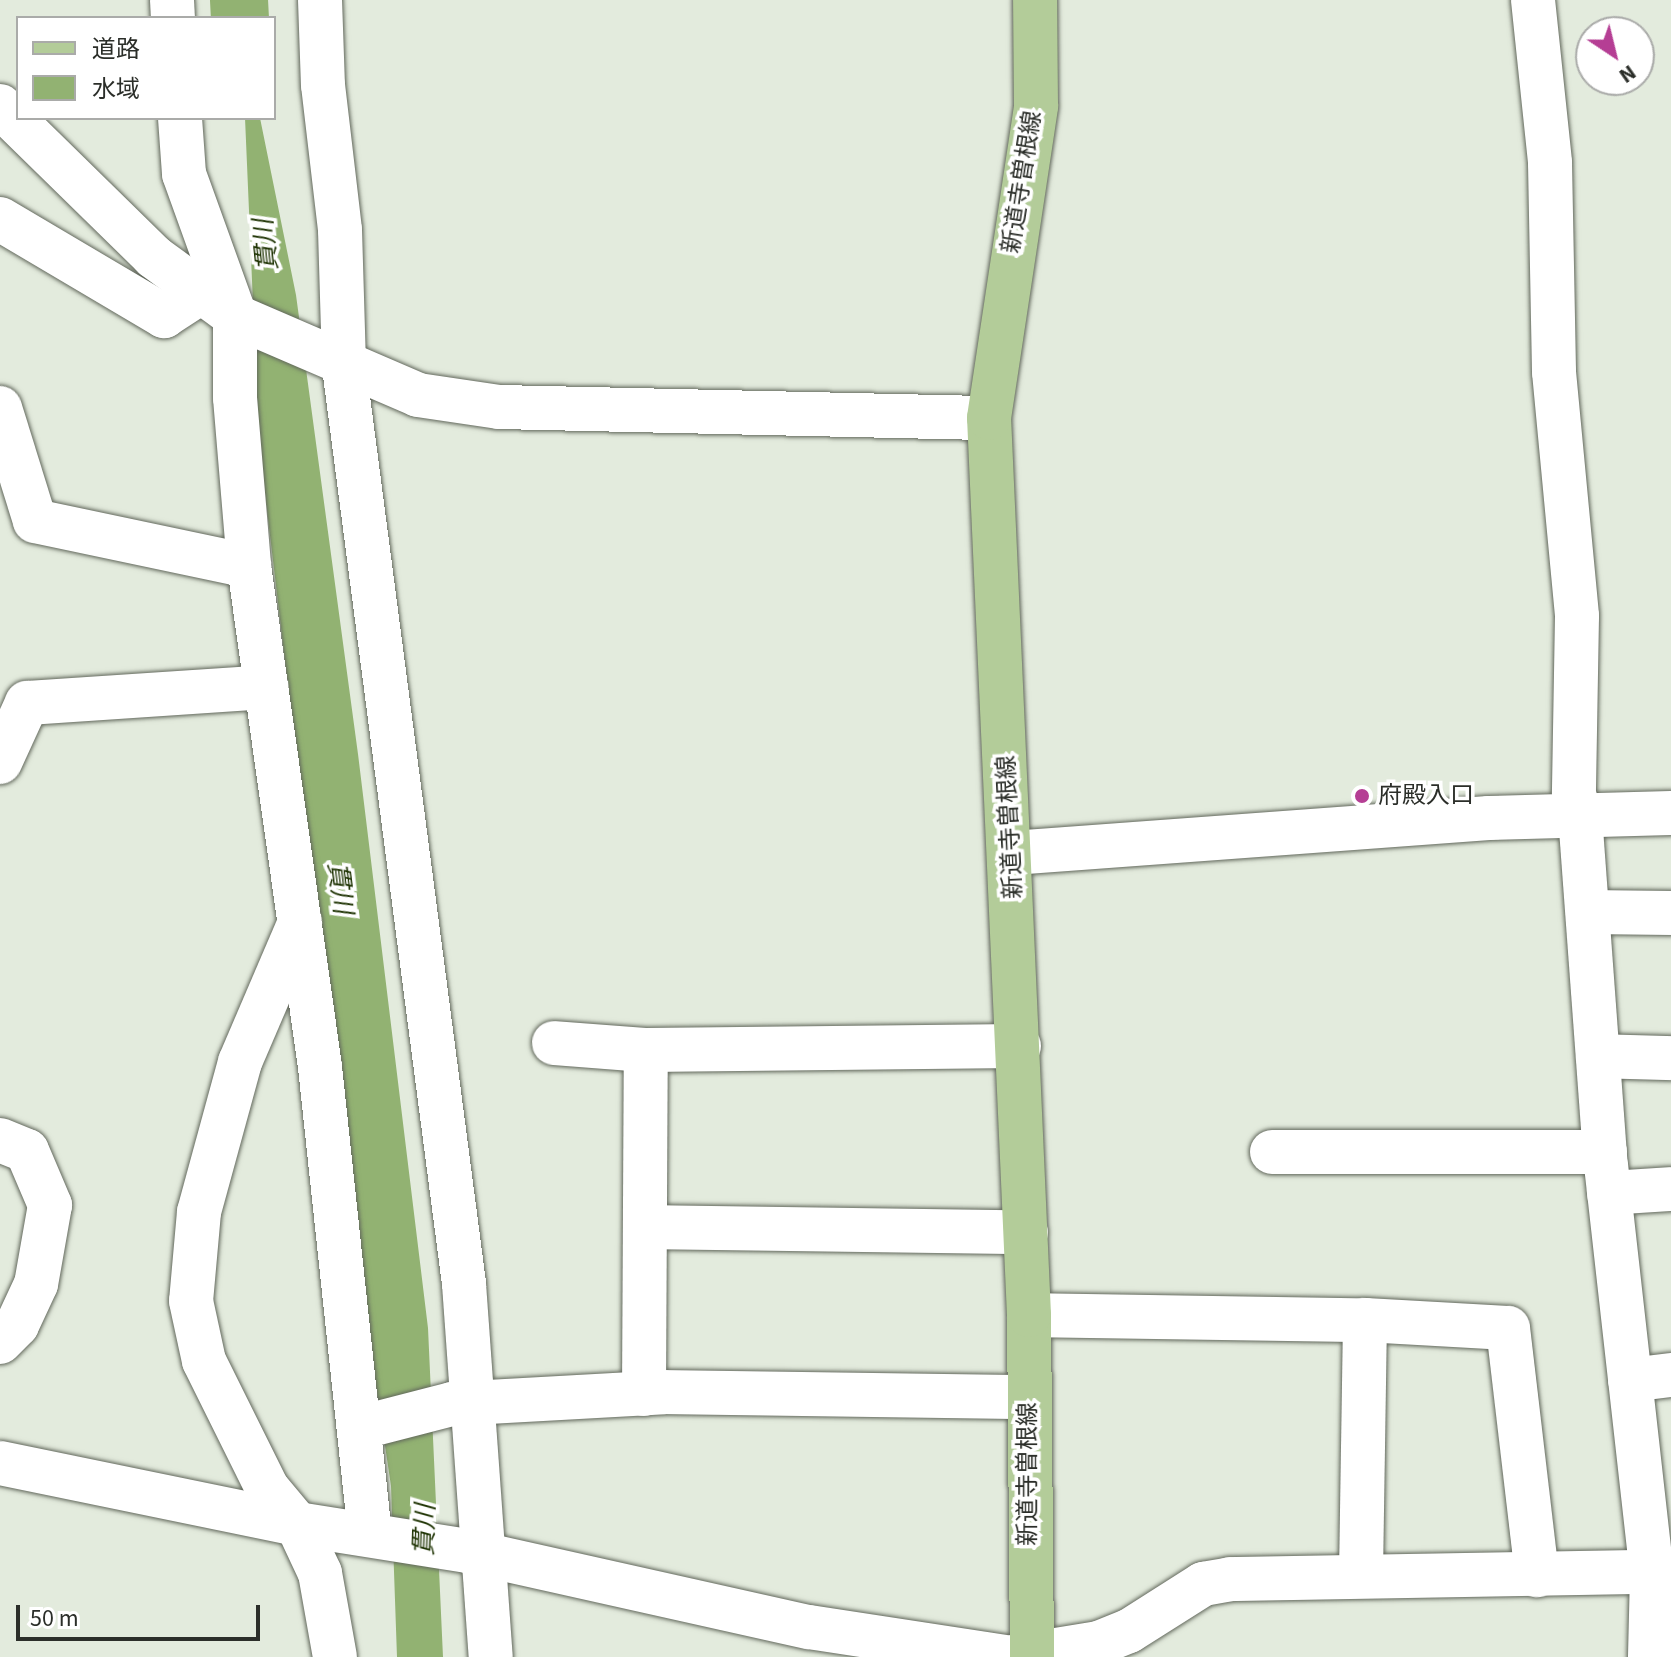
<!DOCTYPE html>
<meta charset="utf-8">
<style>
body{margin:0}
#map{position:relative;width:1671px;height:1657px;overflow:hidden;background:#e3ebdd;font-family:"Source Sans 3","Noto Sans JP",sans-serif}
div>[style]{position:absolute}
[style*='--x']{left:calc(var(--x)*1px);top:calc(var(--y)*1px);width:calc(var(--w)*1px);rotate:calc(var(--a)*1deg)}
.water>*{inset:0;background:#92b272}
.river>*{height:58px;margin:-29px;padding:0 29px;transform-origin:29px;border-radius:29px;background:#92b272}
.roads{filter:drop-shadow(0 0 2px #62685c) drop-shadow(0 0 2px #62685c)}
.minor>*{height:44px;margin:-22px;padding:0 22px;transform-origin:22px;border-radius:22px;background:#fff}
.major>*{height:44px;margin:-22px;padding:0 22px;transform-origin:22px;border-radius:22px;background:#b3cc99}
.dots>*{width:22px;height:22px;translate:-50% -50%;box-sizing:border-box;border:4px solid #fff;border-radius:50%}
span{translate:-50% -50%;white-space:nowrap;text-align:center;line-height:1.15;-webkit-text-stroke:7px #fff;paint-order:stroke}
.street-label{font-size:24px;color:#2b2e29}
.poi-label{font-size:24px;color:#2b2e29}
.left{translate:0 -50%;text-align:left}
.water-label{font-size:26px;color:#1f3404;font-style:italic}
.legend{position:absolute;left:16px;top:16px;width:260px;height:104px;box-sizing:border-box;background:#fff;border:2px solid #aaaba9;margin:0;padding:10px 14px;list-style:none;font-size:24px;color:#2b2e29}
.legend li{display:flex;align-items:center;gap:16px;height:40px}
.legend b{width:40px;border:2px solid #aaaba9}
.north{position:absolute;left:1575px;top:16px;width:80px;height:80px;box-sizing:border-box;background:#fff;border:2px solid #aaaba9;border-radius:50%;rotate:145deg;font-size:22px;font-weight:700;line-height:32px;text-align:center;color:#2b2e29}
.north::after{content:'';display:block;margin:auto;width:28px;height:36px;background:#b53e94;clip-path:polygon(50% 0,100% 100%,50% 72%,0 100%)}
.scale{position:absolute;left:16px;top:1605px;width:244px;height:36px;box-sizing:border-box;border:4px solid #2b2e29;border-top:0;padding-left:10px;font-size:24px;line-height:28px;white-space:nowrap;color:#2b2e29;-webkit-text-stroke:6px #fff;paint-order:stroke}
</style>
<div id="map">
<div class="water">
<div style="clip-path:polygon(245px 118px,260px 118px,296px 295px,358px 754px,428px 1328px,443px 1657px,397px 1657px,391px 1486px,352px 1224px,259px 443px)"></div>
</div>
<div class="river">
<div style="--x:239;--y:0;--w:18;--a:87"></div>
</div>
<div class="roads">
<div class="minor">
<div style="--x:172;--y:0;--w:18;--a:87"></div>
<div style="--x:320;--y:0;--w:85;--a:88"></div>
<div style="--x:323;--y:85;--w:146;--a:83.3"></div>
<div style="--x:340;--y:230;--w:137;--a:88.3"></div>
<div style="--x:344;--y:367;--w:925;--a:82.54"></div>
<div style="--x:464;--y:1284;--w:374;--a:85.9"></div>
<div style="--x:1533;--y:0;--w:164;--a:84"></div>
<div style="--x:1550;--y:163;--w:209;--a:88.9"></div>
<div style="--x:1554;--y:372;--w:245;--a:84.6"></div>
<div style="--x:1577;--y:616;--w:178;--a:91"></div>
<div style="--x:1574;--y:794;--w:22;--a:74"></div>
<div style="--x:1580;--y:815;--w:351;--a:85.8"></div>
<div style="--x:1606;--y:1165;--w:412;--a:83.6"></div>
<div style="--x:1652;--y:1574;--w:83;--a:91.4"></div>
<div style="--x:0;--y:106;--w:216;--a:44.4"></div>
<div style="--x:154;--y:257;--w:100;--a:36.1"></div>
<div style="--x:235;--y:316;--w:199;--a:23.3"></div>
<div style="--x:418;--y:395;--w:82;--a:8.4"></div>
<div style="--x:499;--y:407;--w:490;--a:1.3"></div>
<div style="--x:180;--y:118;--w:56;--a:85.9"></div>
<div style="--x:184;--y:174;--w:151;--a:70.2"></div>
<div style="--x:235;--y:316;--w:82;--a:90"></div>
<div style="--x:235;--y:398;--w:169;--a:85.2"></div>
<div style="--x:249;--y:566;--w:506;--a:81.93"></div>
<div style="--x:320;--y:1067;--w:469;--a:83.9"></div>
<div style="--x:0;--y:219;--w:191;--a:30.6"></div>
<div style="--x:164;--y:316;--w:44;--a:-33"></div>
<div style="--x:0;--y:408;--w:118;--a:72.8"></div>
<div style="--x:35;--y:521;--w:219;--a:11.9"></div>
<div style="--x:0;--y:762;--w:65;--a:-65.4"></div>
<div style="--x:27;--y:703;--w:240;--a:-3.8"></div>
<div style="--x:1012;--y:853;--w:478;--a:-4.2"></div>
<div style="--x:1489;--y:818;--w:182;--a:-1.6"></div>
<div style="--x:1588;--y:912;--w:83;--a:0.7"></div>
<div style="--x:300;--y:922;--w:152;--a:113.2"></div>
<div style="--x:240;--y:1062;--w:156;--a:105.3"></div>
<div style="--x:199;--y:1212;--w:89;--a:95.1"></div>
<div style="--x:191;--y:1301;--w:61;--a:77.8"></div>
<div style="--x:204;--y:1361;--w:142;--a:63.6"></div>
<div style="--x:267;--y:1488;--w:47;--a:50.2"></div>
<div style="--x:297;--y:1524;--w:54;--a:64.9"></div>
<div style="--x:320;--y:1573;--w:85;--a:79.9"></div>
<div style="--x:554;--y:1043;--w:92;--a:4.4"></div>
<div style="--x:1598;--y:1056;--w:73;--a:1.6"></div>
<div style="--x:0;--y:1140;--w:29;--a:22"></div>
<div style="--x:27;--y:1151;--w:59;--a:66.9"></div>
<div style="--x:50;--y:1205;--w:80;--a:100"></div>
<div style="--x:36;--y:1284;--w:45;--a:114.9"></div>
<div style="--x:17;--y:1325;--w:24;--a:135"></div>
<div style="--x:1272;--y:1152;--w:333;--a:0"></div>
<div style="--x:1609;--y:1193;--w:62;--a:-3.7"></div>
<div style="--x:645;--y:1227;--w:381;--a:0.8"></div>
<div style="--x:1029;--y:1315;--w:336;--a:0.9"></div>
<div style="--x:1365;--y:1320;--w:254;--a:90.9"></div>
<div style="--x:1365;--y:1320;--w:143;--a:3.2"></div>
<div style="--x:1508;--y:1328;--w:249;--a:83.3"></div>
<div style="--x:1630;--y:1380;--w:41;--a:-7"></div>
<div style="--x:644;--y:1394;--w:344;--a:-89.7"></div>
<div style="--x:646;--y:1050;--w:373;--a:-0.6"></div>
<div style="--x:359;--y:1428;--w:96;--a:-14.5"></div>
<div style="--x:452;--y:1404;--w:212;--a:-3.2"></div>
<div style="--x:664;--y:1392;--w:365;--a:0.8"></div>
<div style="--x:0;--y:1463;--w:303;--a:11.6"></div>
<div style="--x:297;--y:1524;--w:173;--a:9"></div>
<div style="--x:468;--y:1551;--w:349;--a:12.6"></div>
<div style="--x:809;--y:1627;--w:197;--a:8.7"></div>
<div style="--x:1013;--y:1657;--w:87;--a:-9.2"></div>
<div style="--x:1099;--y:1643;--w:32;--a:-22"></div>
<div style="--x:1129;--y:1631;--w:88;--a:-32.4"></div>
<div style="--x:1203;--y:1584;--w:27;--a:-10"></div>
<div style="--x:1230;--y:1579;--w:441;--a:-1"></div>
</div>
<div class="major">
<div style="--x:1032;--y:1657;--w:342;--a:-90.5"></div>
<div style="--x:1029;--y:1315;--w:898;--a:-92.55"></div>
<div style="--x:989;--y:418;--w:316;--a:-81.4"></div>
<div style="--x:1036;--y:106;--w:106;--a:-90.5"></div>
</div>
</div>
<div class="dots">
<div style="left:1362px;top:796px;background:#b53e94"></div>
</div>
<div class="street-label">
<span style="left:1022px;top:182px;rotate:-81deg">新道寺曽根線</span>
<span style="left:1010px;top:827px;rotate:-93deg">新道寺曽根線</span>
<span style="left:1028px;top:1474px;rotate:-90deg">新道寺曽根線</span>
</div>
<div class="poi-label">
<span class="left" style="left:1378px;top:796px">府殿入口</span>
</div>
<div class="water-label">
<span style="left:266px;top:245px;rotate:-96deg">貫川</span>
<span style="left:340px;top:888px;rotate:83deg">貫川</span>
<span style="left:425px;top:1530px;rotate:-88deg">貫川</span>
</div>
<ul class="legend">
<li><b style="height:10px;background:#b3cc99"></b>道路</li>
<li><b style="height:22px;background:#92b272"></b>水域</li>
</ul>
<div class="north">N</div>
<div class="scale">50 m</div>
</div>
